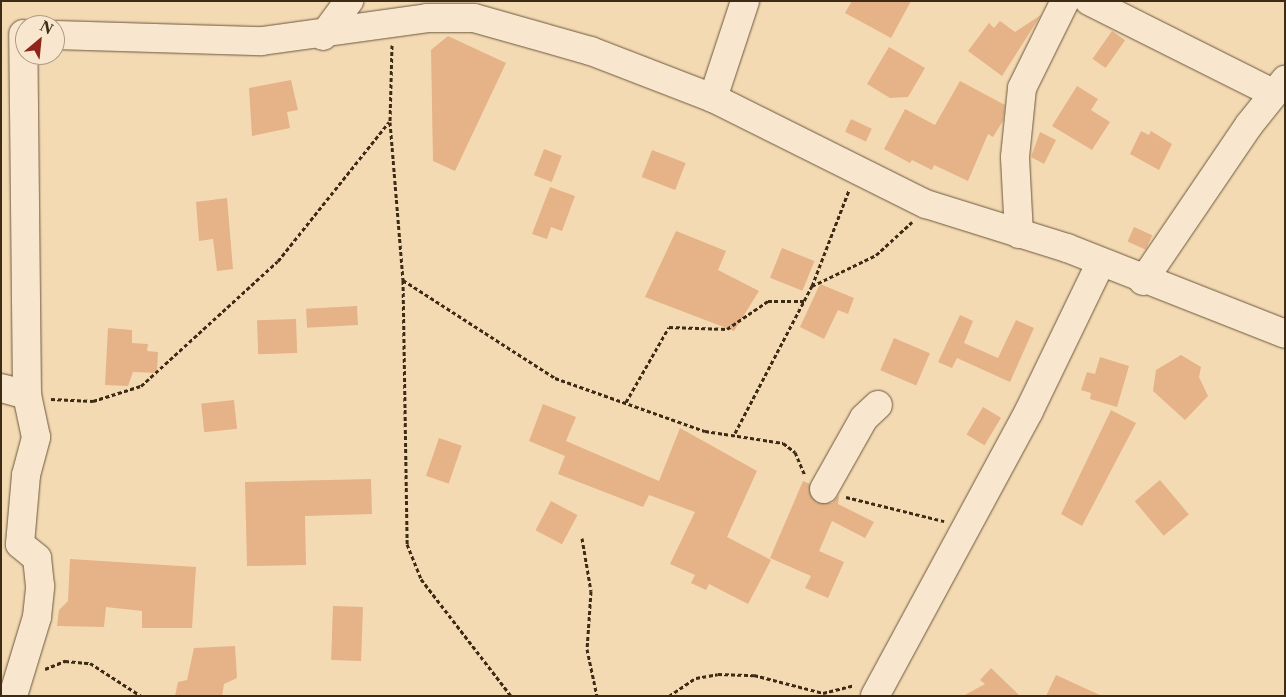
<!DOCTYPE html>
<style>
body{margin:0}
#map{position:relative;width:1286px;height:697px;overflow:hidden;background:#f4dab3;font-family:"Libre Caslon Text",serif}
div>[style]{position:absolute}
[style*='--x']{left:calc(var(--x)*1px);top:calc(var(--y)*1px);width:calc(var(--w)*1px);rotate:calc(var(--a)*1deg)}
.building>*{inset:0;background:#e6b288;transform-origin:0 0}
.path>*{height:3px;margin-top:-1.5px;transform-origin:0;background:repeating-linear-gradient(90deg,#3d2b16 0 4px,transparent 0 6.5px)}
.roads{filter:drop-shadow(0 0 1px #6b573d) drop-shadow(0 0 1px #6b573d)}
.minor>*{height:28px;margin:-14px;padding:0 14px;transform-origin:14px;border-radius:14px;background:#f8e7ce}
span{translate:-50% -50%;white-space:nowrap;text-align:center;line-height:1.15;-webkit-text-stroke:4px #f8e7ce;paint-order:stroke}
.frame{position:absolute;inset:0;border:2px solid #3d2b16;pointer-events:none}
.north{position:absolute;left:15px;top:15px;width:50px;height:50px;box-sizing:border-box;background:#f8e7ce;border:1px solid #ad9c84;border-radius:50%;rotate:28deg;font-size:14px;font-weight:700;line-height:20px;text-align:center;color:#3d2b16}
.north::after{content:'';display:block;margin:auto;width:18px;height:22px;background:#8f2418;clip-path:polygon(50% 0,100% 100%,50% 72%,0 100%)}
</style>
<div id="map">
<div class="building">
<div style="clip-path:polygon(852px 1px,911px 1px,891px 38px,845px 13px)"></div>
<div style="clip-path:polygon(1041px 15px,1002px 76px,968px 51px,989px 23px,994px 28px,1000px 21px,1015px 32px)"></div>
<div style="left:1112px;top:31px;width:16px;height:34px;rotate:35deg"></div>
<div style="clip-path:polygon(448px 36px,506px 63px,455px 171px,433px 161px,431px 50px)"></div>
<div style="clip-path:polygon(889px 47px,925px 68px,908px 97px,890px 98px,867px 84px)"></div>
<div style="clip-path:polygon(291px 80px,298px 110px,287px 112px,290px 128px,252px 136px,249px 88px)"></div>
<div style="clip-path:polygon(960px 81px,1005px 105px,1003px 121px,993px 137px,988px 134px,968px 181px,934px 165px,932px 170px,912px 160px,910px 163px,884px 149px,905px 109px,935px 125px)"></div>
<div style="clip-path:polygon(1077px 86px,1098px 99px,1091px 110px,1110px 122px,1092px 150px,1052px 126px)"></div>
<div style="left:851px;top:119px;width:23px;height:14px;rotate:25deg"></div>
<div style="clip-path:polygon(1141px 131px,1149px 135px,1151px 131px,1172px 144px,1159px 170px,1130px 154px)"></div>
<div style="clip-path:polygon(1040px 132px,1056px 140px,1044px 164px,1031px 157px)"></div>
<div style="left:544px;top:149px;width:19px;height:28px;rotate:21deg"></div>
<div style="left:652px;top:150px;width:36px;height:29px;rotate:21deg"></div>
<div style="clip-path:polygon(550px 187px,575px 196px,562px 231px,551px 227px,547px 239px,532px 234px)"></div>
<div style="clip-path:polygon(227px 198px,233px 269px,217px 271px,213px 239px,199px 241px,196px 202px)"></div>
<div style="left:1134px;top:227px;width:20px;height:16px;rotate:24deg"></div>
<div style="clip-path:polygon(676px 231px,726px 251px,718px 270px,759px 291px,734px 331px,645px 297px)"></div>
<div style="left:782px;top:248px;width:35px;height:32px;rotate:22deg"></div>
<div style="clip-path:polygon(820px 284px,854px 298px,848px 314px,838px 310px,824px 339px,800px 327px)"></div>
<div style="left:357px;top:306px;width:19px;height:51px;rotate:87deg"></div>
<div style="clip-path:polygon(960px 315px,973px 321px,964px 343px,998px 358px,1016px 320px,1034px 328px,1010px 382px,957px 358px,952px 368px,938px 362px)"></div>
<div style="left:296px;top:319px;width:34px;height:39px;rotate:88deg"></div>
<div style="clip-path:polygon(108px 328px,132px 330px,132px 343px,148px 344px,147px 351px,158px 352px,157px 373px,133px 372px,128px 386px,105px 385px)"></div>
<div style="left:894px;top:338px;width:39px;height:35px;rotate:23deg"></div>
<div style="clip-path:polygon(1181px 355px,1201px 367px,1199px 377px,1208px 396px,1185px 420px,1153px 391px,1156px 370px)"></div>
<div style="clip-path:polygon(1100px 357px,1129px 366px,1117px 407px,1090px 399px,1091px 393px,1081px 390px,1087px 372px,1095px 374px)"></div>
<div style="left:234px;top:400px;width:29px;height:33px;rotate:84deg"></div>
<div style="clip-path:polygon(543px 404px,576px 417px,566px 441px,659px 481px,680px 428px,757px 471px,727px 537px,771px 560px,748px 604px,709px 584px,706px 590px,691px 583px,695px 575px,670px 564px,695px 512px,649px 495px,643px 507px,558px 474px,565px 456px,529px 441px)"></div>
<div style="left:983px;top:407px;width:21px;height:32px;rotate:31deg"></div>
<div style="clip-path:polygon(1111px 410px,1136px 423px,1082px 526px,1061px 514px)"></div>
<div style="left:439px;top:438px;width:24px;height:40px;rotate:19deg"></div>
<div style="clip-path:polygon(371px 479px,372px 514px,305px 516px,306px 565px,247px 566px,245px 482px)"></div>
<div style="left:1160px;top:480px;width:45px;height:33px;rotate:50deg"></div>
<div style="clip-path:polygon(803px 481px,810px 484px,816px 502px,832px 503px,839px 495px,838px 504px,874px 522px,865px 538px,832px 521px,819px 551px,844px 562px,828px 598px,805px 588px,811px 576px,770px 558px)"></div>
<div style="left:551px;top:501px;width:30px;height:33px;rotate:28deg"></div>
<div style="clip-path:polygon(70px 559px,196px 567px,192px 628px,142px 628px,142px 611px,106px 607px,104px 627px,57px 626px,59px 610px,68px 601px)"></div>
<div style="left:333px;top:606px;width:30px;height:54px;rotate:2deg"></div>
<div style="clip-path:polygon(235px 646px,237px 678px,224px 684px,222px 696px,175px 696px,178px 682px,187px 680px,194px 648px)"></div>
<div style="clip-path:polygon(991px 668px,1020px 696px,963px 696px,985px 684px,980px 680px)"></div>
<div style="clip-path:polygon(1056px 675px,1102px 696px,1046px 696px)"></div>
</div>
<div class="path">
<div style="--x:392;--y:45;--w:77;--a:91.5"></div>
<div style="--x:390;--y:122;--w:159;--a:85.3"></div>
<div style="--x:403;--y:280;--w:264;--a:89.1"></div>
<div style="--x:407;--y:544;--w:38;--a:68"></div>
<div style="--x:421;--y:579;--w:148;--a:52.4"></div>
<div style="--x:403;--y:280;--w:181;--a:32.8"></div>
<div style="--x:555;--y:378;--w:159;--a:19.5"></div>
<div style="--x:705;--y:431;--w:79;--a:8.7"></div>
<div style="--x:783;--y:443;--w:15;--a:37"></div>
<div style="--x:795;--y:452;--w:25;--a:67"></div>
<div style="--x:812;--y:286;--w:71;--a:-25.8"></div>
<div style="--x:876;--y:255;--w:49;--a:-42.5"></div>
<div style="--x:51;--y:399;--w:42;--a:2.7"></div>
<div style="--x:93;--y:401;--w:50;--a:-17.4"></div>
<div style="--x:141;--y:386;--w:185;--a:-42.4"></div>
<div style="--x:278;--y:261;--w:178;--a:-51.4"></div>
<div style="--x:626;--y:402;--w:86;--a:-60.2"></div>
<div style="--x:669;--y:327;--w:58;--a:2"></div>
<div style="--x:727;--y:329;--w:50;--a:-34.3"></div>
<div style="--x:768;--y:301;--w:36;--a:0"></div>
<div style="--x:735;--y:433;--w:166;--a:-62.4"></div>
<div style="--x:812;--y:286;--w:103;--a:-68.9"></div>
<div style="--x:846;--y:497;--w:101;--a:13.8"></div>
<div style="--x:582;--y:538;--w:54;--a:80.4"></div>
<div style="--x:591;--y:591;--w:58;--a:93.9"></div>
<div style="--x:587;--y:649;--w:48;--a:78"></div>
<div style="--x:45;--y:669;--w:22;--a:-22"></div>
<div style="--x:65;--y:661;--w:25;--a:5"></div>
<div style="--x:90;--y:663;--w:61;--a:32.9"></div>
<div style="--x:669;--y:696;--w:32;--a:-34"></div>
<div style="--x:696;--y:678;--w:22;--a:-10"></div>
<div style="--x:718;--y:674;--w:36;--a:2"></div>
<div style="--x:754;--y:675;--w:71;--a:14.6"></div>
<div style="--x:823;--y:693;--w:32;--a:-14"></div>
</div>
<div class="roads">
<div class="minor">
<div style="--x:1089;--y:1;--w:206;--a:26.6"></div>
<div style="--x:55;--y:35;--w:207;--a:1.7"></div>
<div style="--x:262;--y:41;--w:167;--a:-7.9"></div>
<div style="--x:427;--y:18;--w:47;--a:0"></div>
<div style="--x:474;--y:18;--w:122;--a:15.8"></div>
<div style="--x:591;--y:51;--w:131;--a:21.1"></div>
<div style="--x:713;--y:98;--w:238;--a:26.5"></div>
<div style="--x:926;--y:204;--w:148;--a:17.3"></div>
<div style="--x:1067;--y:248;--w:234;--a:21.5"></div>
<div style="--x:323;--y:36;--w:44;--a:-53.4"></div>
<div style="--x:713;--y:98;--w:102;--a:-71.7"></div>
<div style="--x:1019;--y:234;--w:77;--a:-93"></div>
<div style="--x:1015;--y:157;--w:69;--a:-84.2"></div>
<div style="--x:1022;--y:88;--w:97;--a:-63.7"></div>
<div style="--x:1143;--y:281;--w:189;--a:-55.8"></div>
<div style="--x:1249;--y:125;--w:58;--a:-51.3"></div>
<div style="--x:1;--y:388;--w:27;--a:15"></div>
<div style="--x:824;--y:489;--w:81;--a:-60.6"></div>
<div style="--x:864;--y:418;--w:19;--a:-43"></div>
<div style="--x:13;--y:696;--w:83;--a:-73.1"></div>
<div style="--x:37;--y:617;--w:31;--a:-84"></div>
<div style="--x:40;--y:586;--w:28;--a:-96"></div>
<div style="--x:37;--y:558;--w:22;--a:-141"></div>
<div style="--x:20;--y:544;--w:69;--a:-85"></div>
<div style="--x:26;--y:475;--w:39;--a:-75"></div>
<div style="--x:36;--y:437;--w:43;--a:-102.1"></div>
<div style="--x:27;--y:395;--w:361;--a:-90.6"></div>
<div style="--x:875;--y:696;--w:324;--a:-61.6"></div>
<div style="--x:1029;--y:411;--w:165;--a:-64.2"></div>
</div>
</div>
<div class="frame"></div>
<div class="north">N</div>
</div>
